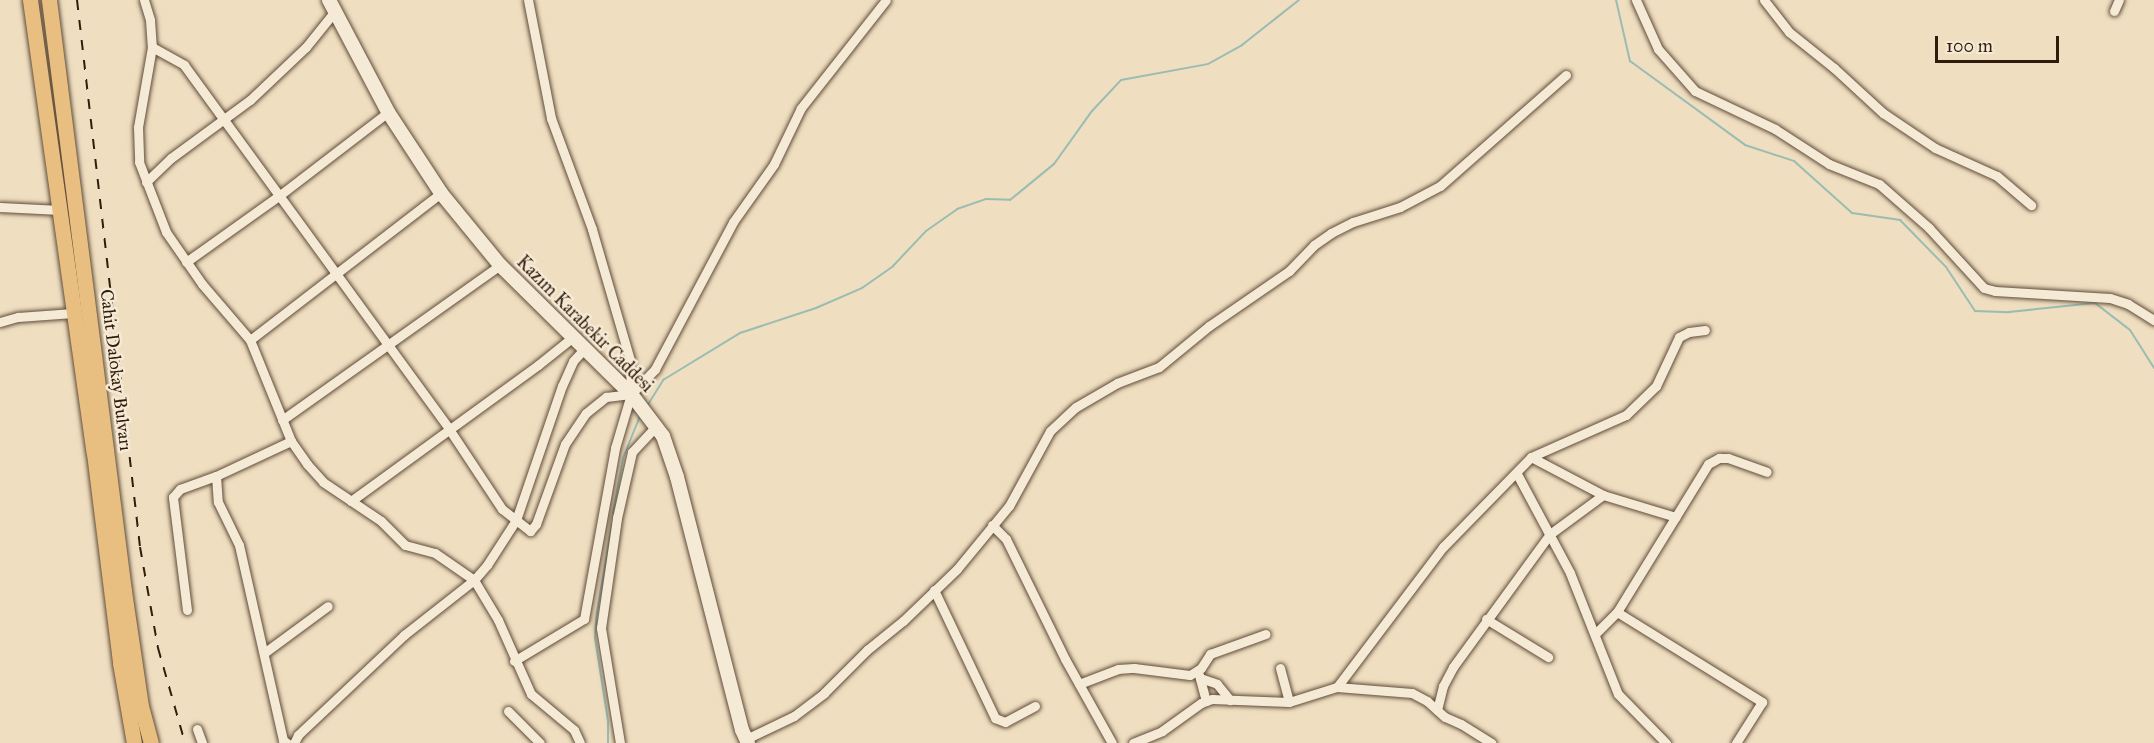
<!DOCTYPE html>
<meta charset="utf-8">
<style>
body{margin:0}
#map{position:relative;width:2154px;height:743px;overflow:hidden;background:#efdec0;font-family:"IM FELL Great Primer",serif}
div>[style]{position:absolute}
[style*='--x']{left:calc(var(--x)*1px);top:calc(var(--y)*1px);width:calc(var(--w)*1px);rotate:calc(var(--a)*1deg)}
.stream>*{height:2px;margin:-1px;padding:0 1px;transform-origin:1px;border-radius:1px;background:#9abcb3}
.roads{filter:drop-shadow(0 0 2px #604c39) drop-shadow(0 0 2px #604c39)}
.street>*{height:9px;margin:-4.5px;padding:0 4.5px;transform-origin:4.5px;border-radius:4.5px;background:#f5ead6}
.secondary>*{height:14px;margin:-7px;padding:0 7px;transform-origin:7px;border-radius:7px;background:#f5ead6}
.primary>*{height:15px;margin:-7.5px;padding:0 7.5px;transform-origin:7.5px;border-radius:7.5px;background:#e8bf80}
.rail>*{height:2px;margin-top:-1px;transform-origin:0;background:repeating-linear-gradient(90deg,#301c0c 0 10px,transparent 0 20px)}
span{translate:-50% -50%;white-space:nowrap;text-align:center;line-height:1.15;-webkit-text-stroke:5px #f5ead6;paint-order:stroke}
.street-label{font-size:18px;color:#301c0c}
.scale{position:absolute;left:1935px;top:36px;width:124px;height:27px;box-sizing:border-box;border:3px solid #301c0c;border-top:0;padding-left:8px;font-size:18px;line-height:21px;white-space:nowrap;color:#301c0c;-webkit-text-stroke:4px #f5ead6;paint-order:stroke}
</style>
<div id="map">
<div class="stream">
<div style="--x:1616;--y:0;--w:63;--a:77.1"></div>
<div style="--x:1630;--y:61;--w:142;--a:36.1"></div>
<div style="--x:1745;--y:145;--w:52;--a:18.1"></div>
<div style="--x:1794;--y:161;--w:78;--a:41.9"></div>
<div style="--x:1852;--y:213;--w:49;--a:8.3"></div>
<div style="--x:1900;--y:220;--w:66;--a:45.6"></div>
<div style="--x:1946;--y:267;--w:53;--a:56.6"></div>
<div style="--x:1975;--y:311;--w:34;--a:2"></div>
<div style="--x:2009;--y:312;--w:86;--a:-6"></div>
<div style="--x:2095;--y:303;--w:44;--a:37.6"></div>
<div style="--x:2130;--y:330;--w:45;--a:57.7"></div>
<div style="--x:647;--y:406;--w:31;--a:-58"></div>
<div style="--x:663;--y:380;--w:90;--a:-31.4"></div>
<div style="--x:740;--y:333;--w:80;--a:-18.2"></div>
<div style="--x:816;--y:308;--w:50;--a:-23.5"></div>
<div style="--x:862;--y:288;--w:38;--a:-35"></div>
<div style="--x:893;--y:266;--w:48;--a:-46.7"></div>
<div style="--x:926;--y:231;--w:38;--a:-35"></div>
<div style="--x:957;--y:209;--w:31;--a:-19"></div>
<div style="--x:986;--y:199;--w:24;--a:2"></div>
<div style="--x:1010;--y:200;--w:57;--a:-39.3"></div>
<div style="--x:1054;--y:164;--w:65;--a:-54.4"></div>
<div style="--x:1092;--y:111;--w:42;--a:-46.9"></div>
<div style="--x:1121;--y:80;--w:88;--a:-10.4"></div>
<div style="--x:1208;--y:64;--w:39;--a:-29"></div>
<div style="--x:1242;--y:45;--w:73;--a:-38.3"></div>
<div style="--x:613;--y:513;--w:56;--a:-79.7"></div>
<div style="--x:623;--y:458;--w:45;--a:-68"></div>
<div style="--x:608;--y:743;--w:22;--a:-90"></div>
<div style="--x:608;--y:721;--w:84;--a:-98.9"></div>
<div style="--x:595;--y:638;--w:26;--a:-86"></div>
<div style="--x:597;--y:612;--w:88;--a:-80.2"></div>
</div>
<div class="roads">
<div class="street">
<div style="--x:144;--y:0;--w:21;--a:73"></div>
<div style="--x:150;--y:20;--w:27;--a:86"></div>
<div style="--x:152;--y:47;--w:81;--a:99.9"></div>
<div style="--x:138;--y:127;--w:35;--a:88"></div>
<div style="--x:139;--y:162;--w:75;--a:68.9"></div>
<div style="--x:166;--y:232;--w:63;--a:55.3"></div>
<div style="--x:202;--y:284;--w:74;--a:49.4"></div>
<div style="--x:250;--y:340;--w:109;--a:67.9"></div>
<div style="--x:291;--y:441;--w:28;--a:55"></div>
<div style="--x:307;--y:464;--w:24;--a:48"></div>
<div style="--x:323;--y:482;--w:70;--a:33.9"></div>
<div style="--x:381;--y:521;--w:34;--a:45"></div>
<div style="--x:405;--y:545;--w:31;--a:15"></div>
<div style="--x:435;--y:553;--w:47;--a:34.7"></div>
<div style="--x:474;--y:580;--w:47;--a:59"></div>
<div style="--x:498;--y:620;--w:81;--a:66"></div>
<div style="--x:531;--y:694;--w:56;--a:39.9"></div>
<div style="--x:574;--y:730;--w:14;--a:65"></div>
<div style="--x:1636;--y:0;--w:54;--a:65.8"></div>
<div style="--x:1658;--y:49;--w:56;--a:48.6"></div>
<div style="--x:1695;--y:91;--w:89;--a:25.4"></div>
<div style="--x:1775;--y:129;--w:64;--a:32.9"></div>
<div style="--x:1829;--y:164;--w:54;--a:21.8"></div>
<div style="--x:1879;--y:184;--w:67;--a:41.3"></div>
<div style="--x:1929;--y:228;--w:81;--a:47.5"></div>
<div style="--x:1984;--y:288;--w:11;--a:15"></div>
<div style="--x:1995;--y:291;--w:115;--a:3.5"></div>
<div style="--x:2110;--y:298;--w:19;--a:18"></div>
<div style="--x:2128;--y:304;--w:31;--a:32"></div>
<div style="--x:1764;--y:0;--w:41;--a:52"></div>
<div style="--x:1789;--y:32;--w:58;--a:38.7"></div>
<div style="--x:1834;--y:68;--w:67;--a:42.6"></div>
<div style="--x:1883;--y:113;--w:63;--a:33.9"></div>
<div style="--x:1935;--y:148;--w:68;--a:24.3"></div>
<div style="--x:1997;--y:176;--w:45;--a:40.5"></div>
<div style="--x:2114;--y:11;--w:12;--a:-66"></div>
<div style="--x:152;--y:47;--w:37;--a:29"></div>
<div style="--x:184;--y:65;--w:450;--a:53.9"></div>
<div style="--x:449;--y:429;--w:96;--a:56.5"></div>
<div style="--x:502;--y:509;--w:36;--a:38"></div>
<div style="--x:530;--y:531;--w:9;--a:-49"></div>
<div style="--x:536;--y:524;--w:85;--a:-70.1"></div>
<div style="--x:565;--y:444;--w:37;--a:-56"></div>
<div style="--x:586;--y:413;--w:26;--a:-39"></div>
<div style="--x:606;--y:397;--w:25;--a:-7"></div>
<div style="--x:631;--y:394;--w:34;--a:-92"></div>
<div style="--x:630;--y:360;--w:136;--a:-106.2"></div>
<div style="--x:592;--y:229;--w:118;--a:-110.3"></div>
<div style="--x:551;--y:118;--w:120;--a:-101"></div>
<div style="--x:146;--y:182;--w:35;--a:-44"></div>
<div style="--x:171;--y:158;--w:98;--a:-36.3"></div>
<div style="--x:250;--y:100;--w:77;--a:-43.4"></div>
<div style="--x:306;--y:47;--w:46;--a:-51.1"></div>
<div style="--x:0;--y:207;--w:60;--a:2.9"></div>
<div style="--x:186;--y:262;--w:115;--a:-35.5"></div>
<div style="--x:280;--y:195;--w:136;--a:-37.5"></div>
<div style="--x:0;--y:322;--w:19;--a:-16"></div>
<div style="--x:18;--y:317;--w:55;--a:-4.2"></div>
<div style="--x:250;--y:340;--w:241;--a:-37.6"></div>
<div style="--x:282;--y:420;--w:267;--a:-35.4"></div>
<div style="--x:1531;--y:457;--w:81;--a:27.8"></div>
<div style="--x:1603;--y:495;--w:76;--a:16.8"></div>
<div style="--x:1517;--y:474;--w:112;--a:61.8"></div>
<div style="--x:1570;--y:573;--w:130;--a:68.4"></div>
<div style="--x:1618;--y:694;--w:69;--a:45.6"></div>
<div style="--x:216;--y:476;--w:26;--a:86"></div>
<div style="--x:218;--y:502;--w:48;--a:64"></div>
<div style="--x:239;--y:545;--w:200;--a:77.3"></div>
<div style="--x:283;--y:740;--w:5;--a:37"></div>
<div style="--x:351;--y:501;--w:231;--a:-36"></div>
<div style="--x:538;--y:365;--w:45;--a:-38.7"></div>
<div style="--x:992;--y:525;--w:20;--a:45"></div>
<div style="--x:1006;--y:539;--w:134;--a:63.8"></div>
<div style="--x:1065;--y:659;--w:96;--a:60.8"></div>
<div style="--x:934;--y:590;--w:142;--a:64.5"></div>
<div style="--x:995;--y:718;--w:11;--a:22"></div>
<div style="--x:1005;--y:722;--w:34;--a:-28"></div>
<div style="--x:187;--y:610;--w:114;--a:-97.1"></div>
<div style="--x:173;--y:497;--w:11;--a:-49"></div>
<div style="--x:180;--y:489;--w:38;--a:-20"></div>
<div style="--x:216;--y:476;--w:83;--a:-25"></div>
<div style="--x:1617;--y:612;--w:171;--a:31.8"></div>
<div style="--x:1762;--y:702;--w:49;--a:122.4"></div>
<div style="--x:1486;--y:619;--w:73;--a:31.5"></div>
<div style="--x:1596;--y:633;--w:30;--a:-45"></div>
<div style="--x:1617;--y:612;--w:174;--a:-58.4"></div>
<div style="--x:1708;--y:464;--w:13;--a:-29"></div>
<div style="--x:1719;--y:458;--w:9;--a:0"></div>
<div style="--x:1728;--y:458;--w:41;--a:19.7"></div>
<div style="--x:264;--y:653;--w:79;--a:-36.3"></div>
<div style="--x:514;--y:661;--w:82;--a:-31"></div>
<div style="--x:584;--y:619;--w:174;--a:-79.7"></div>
<div style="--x:615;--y:448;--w:56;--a:-73.5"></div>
<div style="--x:631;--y:394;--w:35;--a:-46"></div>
<div style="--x:655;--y:369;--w:166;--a:-62"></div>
<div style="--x:733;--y:222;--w:71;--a:-54.7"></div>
<div style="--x:774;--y:164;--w:62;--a:-64.3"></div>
<div style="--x:801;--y:108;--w:137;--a:-51.8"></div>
<div style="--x:1280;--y:668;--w:35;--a:75"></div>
<div style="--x:1199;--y:675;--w:27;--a:75"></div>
<div style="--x:1200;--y:678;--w:18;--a:19"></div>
<div style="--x:1217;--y:684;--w:21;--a:51"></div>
<div style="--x:1079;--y:684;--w:42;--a:-21"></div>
<div style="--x:1118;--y:669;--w:16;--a:-4"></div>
<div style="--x:1134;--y:668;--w:56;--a:7.1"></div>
<div style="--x:1190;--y:675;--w:13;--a:-32"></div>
<div style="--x:1201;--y:668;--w:17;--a:-57"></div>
<div style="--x:1210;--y:654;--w:59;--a:-19.7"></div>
<div style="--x:1337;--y:687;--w:176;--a:-52.9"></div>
<div style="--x:1443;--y:547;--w:126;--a:-45.6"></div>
<div style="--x:1531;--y:457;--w:104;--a:-23.9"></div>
<div style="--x:1626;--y:415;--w:42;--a:-44"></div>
<div style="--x:1656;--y:386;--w:54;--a:-64.9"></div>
<div style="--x:1679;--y:337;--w:11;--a:-27"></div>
<div style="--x:1689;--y:332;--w:16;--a:-7"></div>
<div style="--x:1437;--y:710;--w:25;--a:-76"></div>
<div style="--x:1443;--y:686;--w:21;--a:-62"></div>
<div style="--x:1453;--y:667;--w:165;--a:-53.9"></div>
<div style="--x:1550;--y:534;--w:66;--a:-36.3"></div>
<div style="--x:508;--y:711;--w:45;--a:45"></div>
<div style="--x:197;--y:729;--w:15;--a:70"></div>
<div style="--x:746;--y:739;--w:53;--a:-25.6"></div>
<div style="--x:794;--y:716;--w:38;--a:-37"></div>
<div style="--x:824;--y:693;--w:61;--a:-45"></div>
<div style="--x:867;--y:650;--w:46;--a:-38.9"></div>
<div style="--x:903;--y:621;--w:75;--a:-43.9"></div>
<div style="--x:957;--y:569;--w:82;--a:-50.5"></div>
<div style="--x:1009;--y:506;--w:85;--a:-61.3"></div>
<div style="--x:1050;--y:431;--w:35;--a:-43"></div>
<div style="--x:1076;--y:407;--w:48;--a:-30.3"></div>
<div style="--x:1117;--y:383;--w:45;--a:-20.9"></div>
<div style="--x:1159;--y:367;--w:65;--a:-39.4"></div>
<div style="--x:1209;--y:326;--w:97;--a:-34.5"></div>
<div style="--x:1289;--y:271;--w:36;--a:-46"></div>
<div style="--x:1314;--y:245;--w:21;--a:-35"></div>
<div style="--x:1331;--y:233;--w:25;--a:-27"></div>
<div style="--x:1353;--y:222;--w:49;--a:-17.7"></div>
<div style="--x:1400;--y:207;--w:45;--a:-27.7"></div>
<div style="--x:1440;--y:186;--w:168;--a:-41.4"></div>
<div style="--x:294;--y:743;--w:9;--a:-63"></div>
<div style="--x:298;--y:735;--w:146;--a:-43.3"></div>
<div style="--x:404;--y:635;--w:89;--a:-38.2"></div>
<div style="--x:474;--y:580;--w:20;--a:-49"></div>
<div style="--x:487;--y:565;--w:54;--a:-57.2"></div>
<div style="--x:516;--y:520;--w:142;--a:-71.1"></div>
<div style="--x:562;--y:386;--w:27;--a:-66"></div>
<div style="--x:573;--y:361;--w:18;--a:-47"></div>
<div style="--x:620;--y:743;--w:117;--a:-99.4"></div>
<div style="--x:601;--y:628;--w:111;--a:-81.7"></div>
<div style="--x:617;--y:518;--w:68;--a:-77.2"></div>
<div style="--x:632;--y:452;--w:35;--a:-47"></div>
<div style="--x:1133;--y:743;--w:31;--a:-22"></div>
<div style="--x:1162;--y:731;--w:48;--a:-35.7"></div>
<div style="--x:1201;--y:703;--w:12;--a:-20"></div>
<div style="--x:1212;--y:699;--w:77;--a:2.2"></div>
<div style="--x:1289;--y:702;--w:50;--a:-17.4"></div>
<div style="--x:1337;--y:687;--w:75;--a:4.6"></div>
<div style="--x:1412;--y:693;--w:17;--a:28"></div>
<div style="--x:1427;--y:701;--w:24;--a:42"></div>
<div style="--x:1445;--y:717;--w:17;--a:24"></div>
<div style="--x:1461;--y:724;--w:36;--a:32"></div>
</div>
<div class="secondary">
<div style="--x:329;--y:0;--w:127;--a:62.2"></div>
<div style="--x:388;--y:112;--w:97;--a:56.8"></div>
<div style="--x:441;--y:193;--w:93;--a:50.7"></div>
<div style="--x:500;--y:265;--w:184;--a:44.6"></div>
<div style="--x:631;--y:394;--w:53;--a:52.7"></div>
<div style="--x:663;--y:436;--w:43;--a:71.1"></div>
<div style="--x:677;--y:477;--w:261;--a:75.6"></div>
<div style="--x:742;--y:730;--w:14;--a:65"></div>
</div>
<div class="primary">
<div style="--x:30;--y:0;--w:457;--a:82"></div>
<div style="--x:94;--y:453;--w:212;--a:82.9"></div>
<div style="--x:120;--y:663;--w:81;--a:80.1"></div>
<div style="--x:49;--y:0;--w:596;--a:82.77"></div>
<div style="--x:124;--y:591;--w:116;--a:81.6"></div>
<div style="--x:141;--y:706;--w:38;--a:75"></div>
</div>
</div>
<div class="rail">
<div style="--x:77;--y:0;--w:551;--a:83.43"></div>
<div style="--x:140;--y:547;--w:103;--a:79.9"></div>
<div style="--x:158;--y:648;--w:99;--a:74.1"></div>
</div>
<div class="street-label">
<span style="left:585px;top:324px;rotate:45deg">Kazım Karabekir Caddesi</span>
<span style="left:116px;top:370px;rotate:83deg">Cahit Dalokay Bulvarı</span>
</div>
<div class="scale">100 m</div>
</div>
